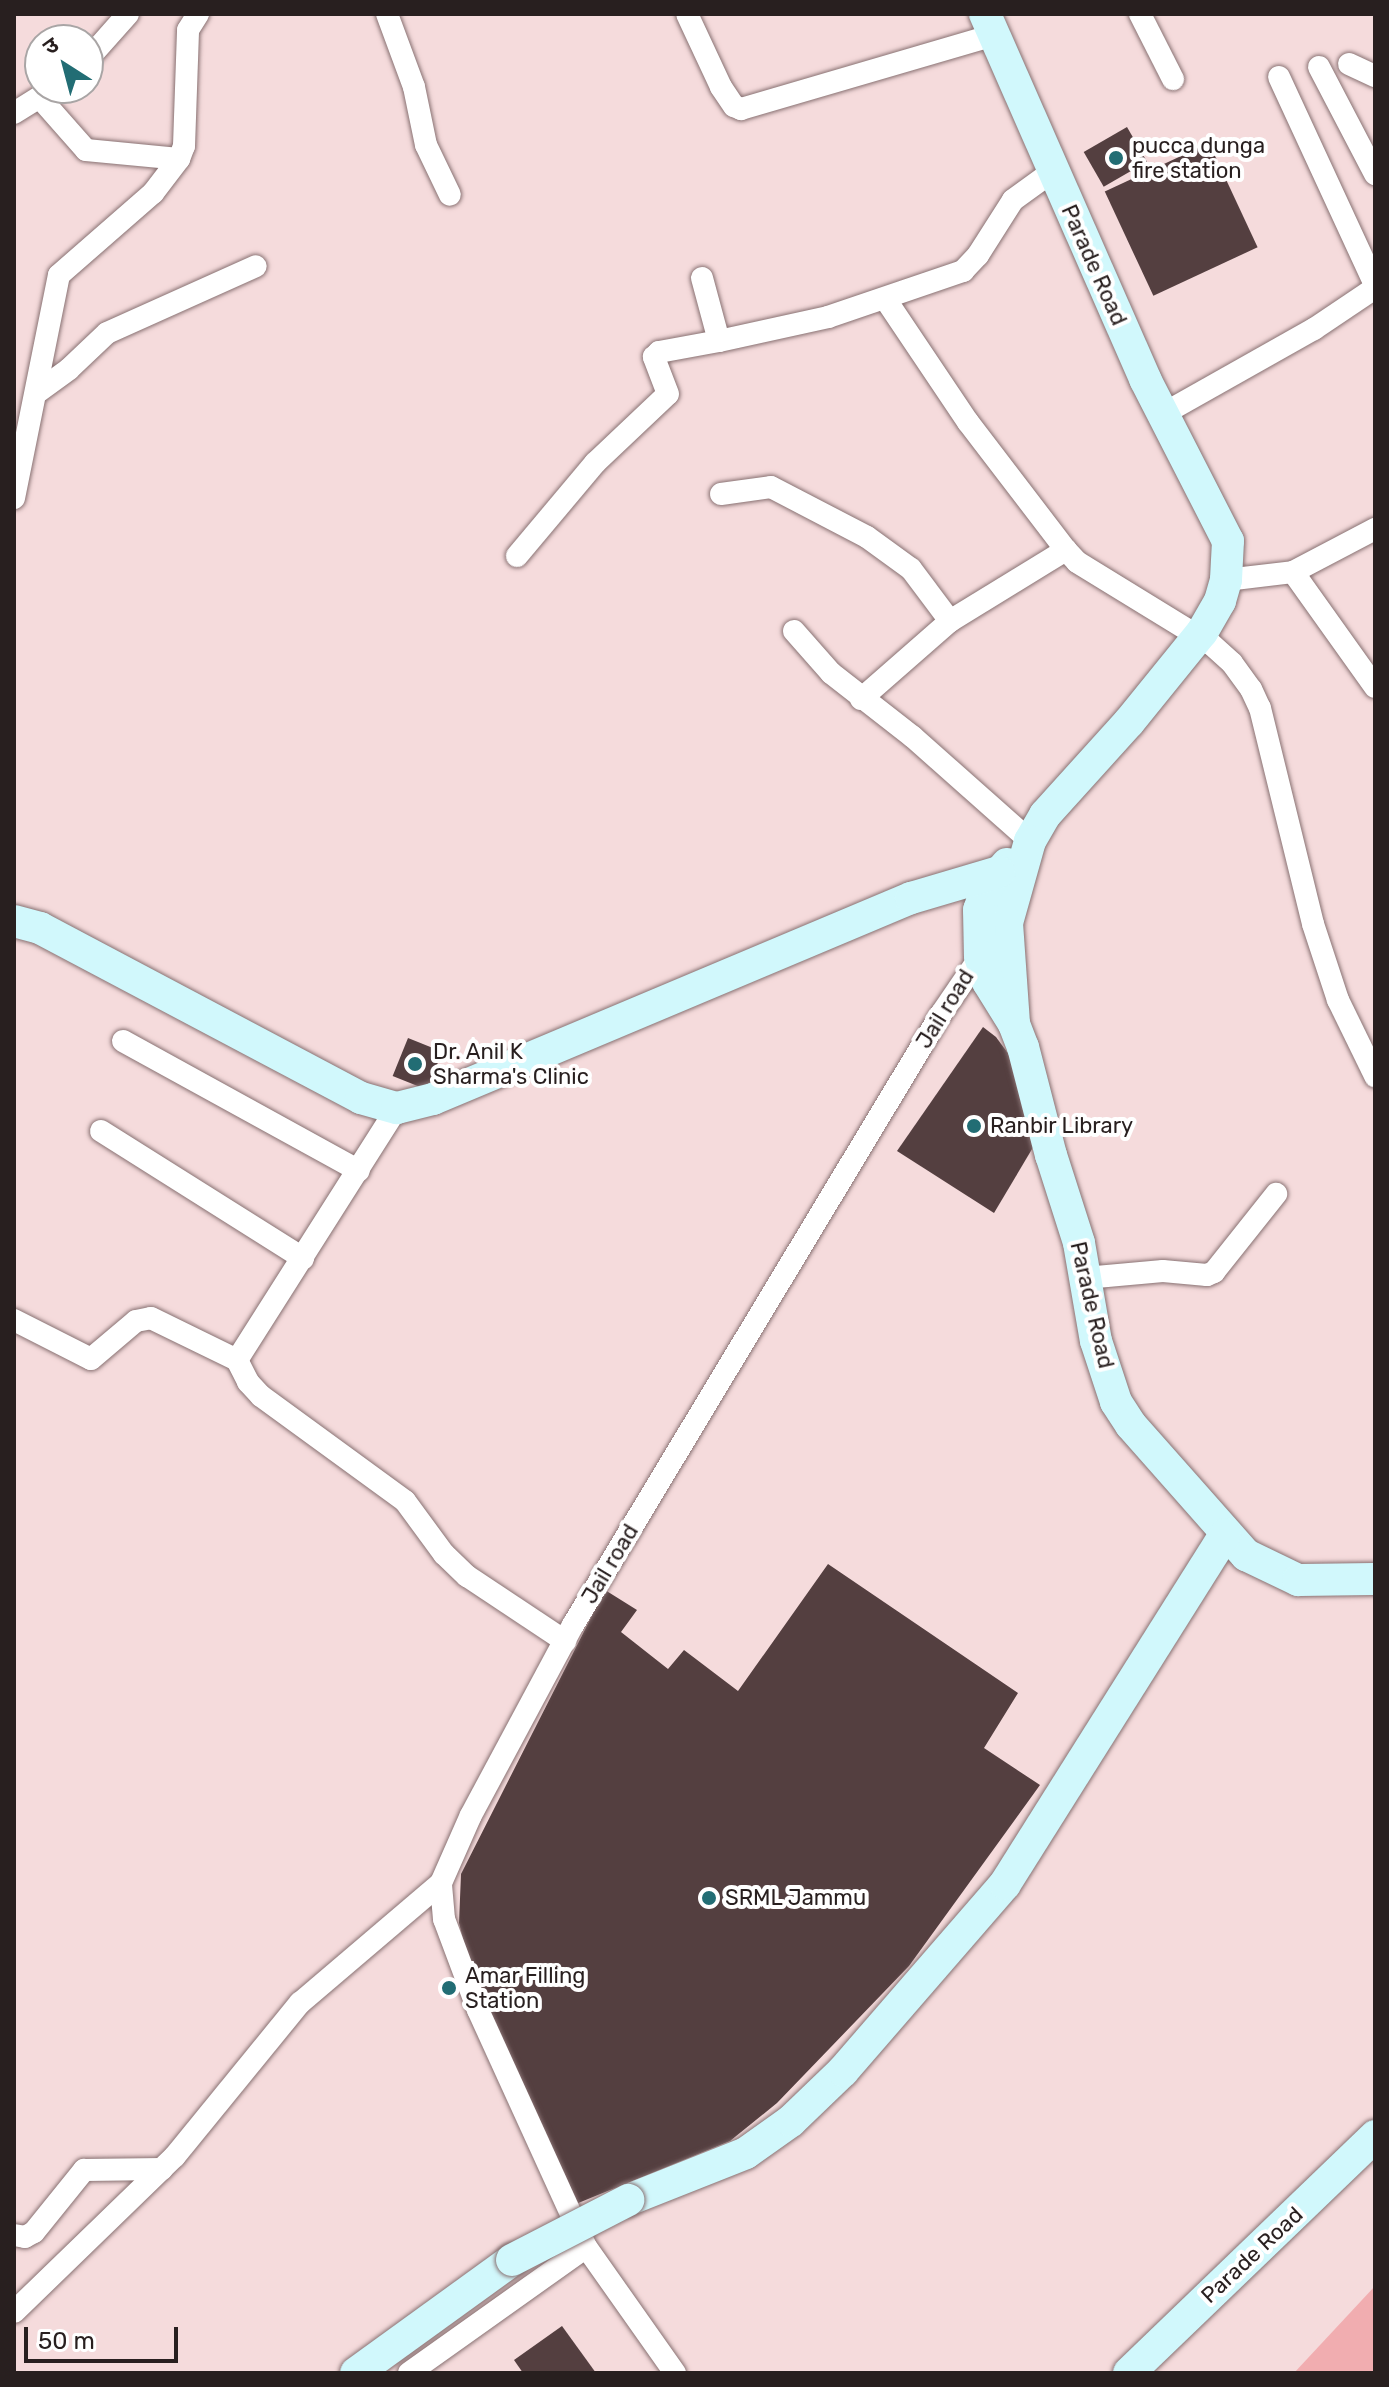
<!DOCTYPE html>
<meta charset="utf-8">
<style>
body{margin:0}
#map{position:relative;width:1389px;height:2387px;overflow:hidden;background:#f5dbdc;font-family:Rubik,"Noto Sans Devanagari",sans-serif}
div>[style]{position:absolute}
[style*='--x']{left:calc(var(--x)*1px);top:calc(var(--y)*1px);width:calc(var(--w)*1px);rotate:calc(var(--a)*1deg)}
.green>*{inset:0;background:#f1adb0}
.building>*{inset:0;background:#543f40;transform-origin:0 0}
.roads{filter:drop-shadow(0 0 2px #887172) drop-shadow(0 0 2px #887172)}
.street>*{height:22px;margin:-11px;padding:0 11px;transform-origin:11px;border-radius:11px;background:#fff}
.secondary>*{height:32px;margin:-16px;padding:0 16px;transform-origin:16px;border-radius:16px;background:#d1f8fc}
.bridges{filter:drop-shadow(0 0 2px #887172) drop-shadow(0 0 2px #887172)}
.secondary-bridge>*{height:32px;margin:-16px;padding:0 16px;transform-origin:16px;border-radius:16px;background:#d1f8fc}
.dots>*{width:22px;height:22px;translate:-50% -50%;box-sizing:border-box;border:4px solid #fff;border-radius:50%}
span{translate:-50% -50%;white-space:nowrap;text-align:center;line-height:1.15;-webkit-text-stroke:8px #fff;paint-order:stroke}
.poi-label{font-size:22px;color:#281f1f}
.left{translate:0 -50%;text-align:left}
.street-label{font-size:22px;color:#281f1f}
.frame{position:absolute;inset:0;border:16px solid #281f1f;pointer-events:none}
.north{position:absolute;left:24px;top:24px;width:80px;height:80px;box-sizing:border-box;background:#fff;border:2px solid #a9a5a5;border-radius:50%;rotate:324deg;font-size:22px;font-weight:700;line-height:32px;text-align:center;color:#281f1f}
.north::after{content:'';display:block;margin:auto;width:28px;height:36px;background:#226d74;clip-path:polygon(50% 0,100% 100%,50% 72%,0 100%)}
.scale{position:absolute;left:24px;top:2327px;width:154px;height:36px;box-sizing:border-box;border:4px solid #281f1f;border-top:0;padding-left:10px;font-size:24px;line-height:28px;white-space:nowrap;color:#281f1f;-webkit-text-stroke:6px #fff;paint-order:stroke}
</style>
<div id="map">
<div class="green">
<div style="clip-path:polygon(1375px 2286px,1375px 2373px,1294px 2373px)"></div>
</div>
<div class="building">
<div style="left:1127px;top:127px;width:40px;height:50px;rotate:60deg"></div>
<div style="left:1209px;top:143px;width:115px;height:115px;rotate:65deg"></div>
<div style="clip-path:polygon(983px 1027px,996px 1037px,1018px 1067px,1038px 1139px,994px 1213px,897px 1151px)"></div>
<div style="left:408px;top:1038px;width:37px;height:41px;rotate:22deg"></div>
<div style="clip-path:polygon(828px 1564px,1018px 1693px,984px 1748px,1040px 1785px,909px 1966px,777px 2103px,730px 2141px,571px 2206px,481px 2011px,459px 1923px,461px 1874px,605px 1590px,637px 1610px,621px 1632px,668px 1669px,684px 1650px,738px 1691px)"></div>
<div style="clip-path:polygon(562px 2326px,596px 2373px,523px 2373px,514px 2360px)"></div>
</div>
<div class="roads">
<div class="street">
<div style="--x:387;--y:14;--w:78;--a:69.7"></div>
<div style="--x:414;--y:87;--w:59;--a:78.3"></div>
<div style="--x:426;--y:145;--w:55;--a:64.4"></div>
<div style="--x:687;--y:14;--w:81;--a:65"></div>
<div style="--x:721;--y:87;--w:23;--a:56"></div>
<div style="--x:734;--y:106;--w:8;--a:23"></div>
<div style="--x:741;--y:109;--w:264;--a:-16.3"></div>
<div style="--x:1140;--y:14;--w:73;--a:63.1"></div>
<div style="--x:88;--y:59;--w:60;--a:-48.4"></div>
<div style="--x:1349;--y:64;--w:29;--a:25"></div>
<div style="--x:1319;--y:67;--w:121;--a:62.4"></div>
<div style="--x:1279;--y:77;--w:229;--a:65.2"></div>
<div style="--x:41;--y:99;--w:68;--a:48.6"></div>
<div style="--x:86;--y:150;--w:93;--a:5.5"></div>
<div style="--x:14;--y:113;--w:47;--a:-32"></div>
<div style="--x:702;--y:278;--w:65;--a:74.9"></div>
<div style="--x:719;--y:341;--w:112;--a:-12.4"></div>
<div style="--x:828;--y:317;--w:143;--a:-18.8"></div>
<div style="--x:963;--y:271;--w:22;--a:-47"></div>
<div style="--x:978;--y:255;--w:65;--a:-57.5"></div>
<div style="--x:1013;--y:200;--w:49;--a:-35.9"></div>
<div style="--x:886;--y:300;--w:147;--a:56.1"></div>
<div style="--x:968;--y:422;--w:161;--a:52.6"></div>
<div style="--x:1066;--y:550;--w:16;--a:47"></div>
<div style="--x:1077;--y:562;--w:157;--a:31.5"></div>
<div style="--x:1211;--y:644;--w:28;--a:42"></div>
<div style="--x:1232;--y:663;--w:32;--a:54"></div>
<div style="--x:1251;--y:689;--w:21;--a:65"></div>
<div style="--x:1260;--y:708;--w:222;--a:76.2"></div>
<div style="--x:1313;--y:924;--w:80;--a:71.8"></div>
<div style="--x:1338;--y:1000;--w:85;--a:64"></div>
<div style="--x:39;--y:391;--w:37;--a:-36"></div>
<div style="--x:69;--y:369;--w:52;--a:-43.5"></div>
<div style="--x:107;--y:333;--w:163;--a:-24.2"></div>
<div style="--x:1163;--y:414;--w:173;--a:-29.4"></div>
<div style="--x:1314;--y:329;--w:73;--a:-33.9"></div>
<div style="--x:721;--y:494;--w:50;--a:-8"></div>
<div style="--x:771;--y:487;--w:108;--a:27.5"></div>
<div style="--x:867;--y:537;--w:54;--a:36"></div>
<div style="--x:911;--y:569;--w:65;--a:53.1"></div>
<div style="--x:14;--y:498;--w:227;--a:-78.6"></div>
<div style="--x:59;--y:275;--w:125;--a:-41.1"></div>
<div style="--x:153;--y:193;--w:43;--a:-52.6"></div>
<div style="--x:179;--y:159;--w:14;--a:-69"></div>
<div style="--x:184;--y:146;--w:116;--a:-88"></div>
<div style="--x:188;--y:30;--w:19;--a:-58"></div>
<div style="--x:517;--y:556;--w:121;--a:-50"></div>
<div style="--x:595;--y:463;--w:100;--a:-43.4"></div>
<div style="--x:668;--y:394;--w:40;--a:-111"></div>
<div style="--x:654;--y:357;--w:7;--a:-45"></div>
<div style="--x:659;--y:352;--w:61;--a:-10.4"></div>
<div style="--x:1293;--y:572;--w:141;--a:54.5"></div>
<div style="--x:1226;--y:580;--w:67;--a:-6.8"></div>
<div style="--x:1293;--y:572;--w:93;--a:-27.7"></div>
<div style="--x:794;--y:631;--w:56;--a:48.6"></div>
<div style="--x:831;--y:673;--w:104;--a:38"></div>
<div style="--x:913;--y:737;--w:157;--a:41.6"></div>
<div style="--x:861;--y:699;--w:118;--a:-41.2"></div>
<div style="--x:950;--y:621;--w:136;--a:-31.5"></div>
<div style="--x:123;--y:1041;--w:269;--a:28.8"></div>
<div style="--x:101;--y:1131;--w:239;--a:32.2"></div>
<div style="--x:1085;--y:1278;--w:78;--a:-5.1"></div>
<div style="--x:1163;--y:1271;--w:44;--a:5.2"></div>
<div style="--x:1207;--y:1275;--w:8;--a:-23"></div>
<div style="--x:1214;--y:1272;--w:100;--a:-51.5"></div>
<div style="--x:14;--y:1320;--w:86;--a:26.9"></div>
<div style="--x:91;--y:1359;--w:59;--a:-40.2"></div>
<div style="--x:136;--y:1321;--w:15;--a:-11"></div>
<div style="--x:151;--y:1318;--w:96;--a:26"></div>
<div style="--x:237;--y:1360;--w:25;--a:63"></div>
<div style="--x:248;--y:1382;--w:19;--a:47"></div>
<div style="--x:261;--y:1396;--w:178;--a:36.1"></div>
<div style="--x:405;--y:1501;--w:66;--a:53.7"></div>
<div style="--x:444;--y:1554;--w:32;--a:44"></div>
<div style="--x:467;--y:1576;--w:118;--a:33.6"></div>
<div style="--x:237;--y:1360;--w:299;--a:-57.6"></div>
<div style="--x:14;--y:2235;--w:11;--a:10"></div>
<div style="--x:25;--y:2237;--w:10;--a:-29"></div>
<div style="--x:34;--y:2232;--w:80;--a:-51.1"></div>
<div style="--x:84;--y:2170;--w:78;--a:-0.7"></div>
<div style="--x:14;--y:2312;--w:224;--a:-44.1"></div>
<div style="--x:175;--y:2156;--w:198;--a:-50.8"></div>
<div style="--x:300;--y:2003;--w:185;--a:-40.4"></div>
<div style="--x:409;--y:2373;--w:217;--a:-35.4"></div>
<div style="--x:675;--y:2373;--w:154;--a:-125.2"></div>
<div style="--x:586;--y:2247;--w:260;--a:-114.5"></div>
<div style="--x:478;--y:2010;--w:97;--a:-110.5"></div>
<div style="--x:444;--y:1919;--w:36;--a:-95"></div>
<div style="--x:441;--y:1883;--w:74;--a:-66.2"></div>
<div style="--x:471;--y:1815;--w:216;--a:-61.8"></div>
<div style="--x:573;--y:1625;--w:713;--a:-58.94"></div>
<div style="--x:941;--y:1014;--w:80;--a:-55.7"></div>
</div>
<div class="secondary">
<div style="--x:985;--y:14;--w:399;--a:66.3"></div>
<div style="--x:1145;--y:379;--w:182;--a:62.9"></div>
<div style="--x:1228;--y:541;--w:39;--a:93"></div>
<div style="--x:1226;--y:580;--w:22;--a:106"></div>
<div style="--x:1220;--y:601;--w:36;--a:120"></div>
<div style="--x:1202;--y:632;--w:116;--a:129"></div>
<div style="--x:1129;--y:722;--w:125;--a:132.1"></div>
<div style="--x:1045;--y:815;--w:30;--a:120"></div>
<div style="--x:1030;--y:841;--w:85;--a:105.7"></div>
<div style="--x:1007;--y:923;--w:101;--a:86"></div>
<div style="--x:1007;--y:864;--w:30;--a:131"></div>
<div style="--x:987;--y:887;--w:24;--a:109"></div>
<div style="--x:979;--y:910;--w:46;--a:88.8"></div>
<div style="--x:980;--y:956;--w:27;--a:73"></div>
<div style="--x:988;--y:982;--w:49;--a:58.2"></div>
<div style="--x:1014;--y:1024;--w:25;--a:69"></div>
<div style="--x:1023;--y:1047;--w:112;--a:75.5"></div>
<div style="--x:1051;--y:1155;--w:92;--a:72.3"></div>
<div style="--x:1079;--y:1243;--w:99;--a:80.2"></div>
<div style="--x:1096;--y:1341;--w:64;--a:71.8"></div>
<div style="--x:1116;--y:1402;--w:27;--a:57"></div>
<div style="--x:1131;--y:1425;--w:174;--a:48.5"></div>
<div style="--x:1246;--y:1555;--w:58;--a:25.7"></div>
<div style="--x:1298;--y:1580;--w:77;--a:-0.7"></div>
<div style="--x:14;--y:921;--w:27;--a:15"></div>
<div style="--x:40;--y:928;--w:363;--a:27.9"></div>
<div style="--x:361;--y:1098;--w:37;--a:16"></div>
<div style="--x:397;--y:1108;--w:37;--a:-14"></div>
<div style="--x:433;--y:1099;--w:519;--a:-22.81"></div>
<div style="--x:911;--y:898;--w:92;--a:-16.5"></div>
<div style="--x:628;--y:2200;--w:127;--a:-21.7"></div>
<div style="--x:746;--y:2153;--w:55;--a:-35.4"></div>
<div style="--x:791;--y:2121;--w:72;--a:-43.9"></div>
<div style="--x:843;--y:2071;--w:247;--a:-49.1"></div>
<div style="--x:1005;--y:1884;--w:413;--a:-57.8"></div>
<div style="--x:356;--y:2373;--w:193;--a:-35.9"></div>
<div style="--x:1129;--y:2373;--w:342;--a:-43.9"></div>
</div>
</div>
<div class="bridges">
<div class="secondary-bridge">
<div style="--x:512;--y:2260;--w:131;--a:-27.3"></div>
</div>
</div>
<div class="dots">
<div style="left:1116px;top:158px;background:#226d74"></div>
<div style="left:415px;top:1064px;background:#226d74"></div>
<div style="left:974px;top:1126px;background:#226d74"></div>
<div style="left:709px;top:1898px;background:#226d74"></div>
<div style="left:449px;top:1988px;background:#226d74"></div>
</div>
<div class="poi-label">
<span class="left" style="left:1132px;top:158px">pucca dunga<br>fire station</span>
<span class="left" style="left:433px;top:1064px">Dr. Anil K<br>Sharma's Clinic</span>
<span class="left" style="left:990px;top:1126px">Ranbir Library</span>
<span class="left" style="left:725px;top:1898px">SRML Jammu</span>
<span class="left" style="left:465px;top:1988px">Amar Filling<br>Station</span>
</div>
<div class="street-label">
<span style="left:1094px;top:265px;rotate:66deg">Parade Road</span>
<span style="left:945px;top:1009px;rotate:-58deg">Jail road</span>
<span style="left:1092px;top:1305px;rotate:77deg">Parade Road</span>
<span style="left:610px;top:1564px;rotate:-59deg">Jail road</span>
<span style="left:1252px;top:2255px;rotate:-43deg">Parade Road</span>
</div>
<div class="frame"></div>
<div class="north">उ</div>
<div class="scale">50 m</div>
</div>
